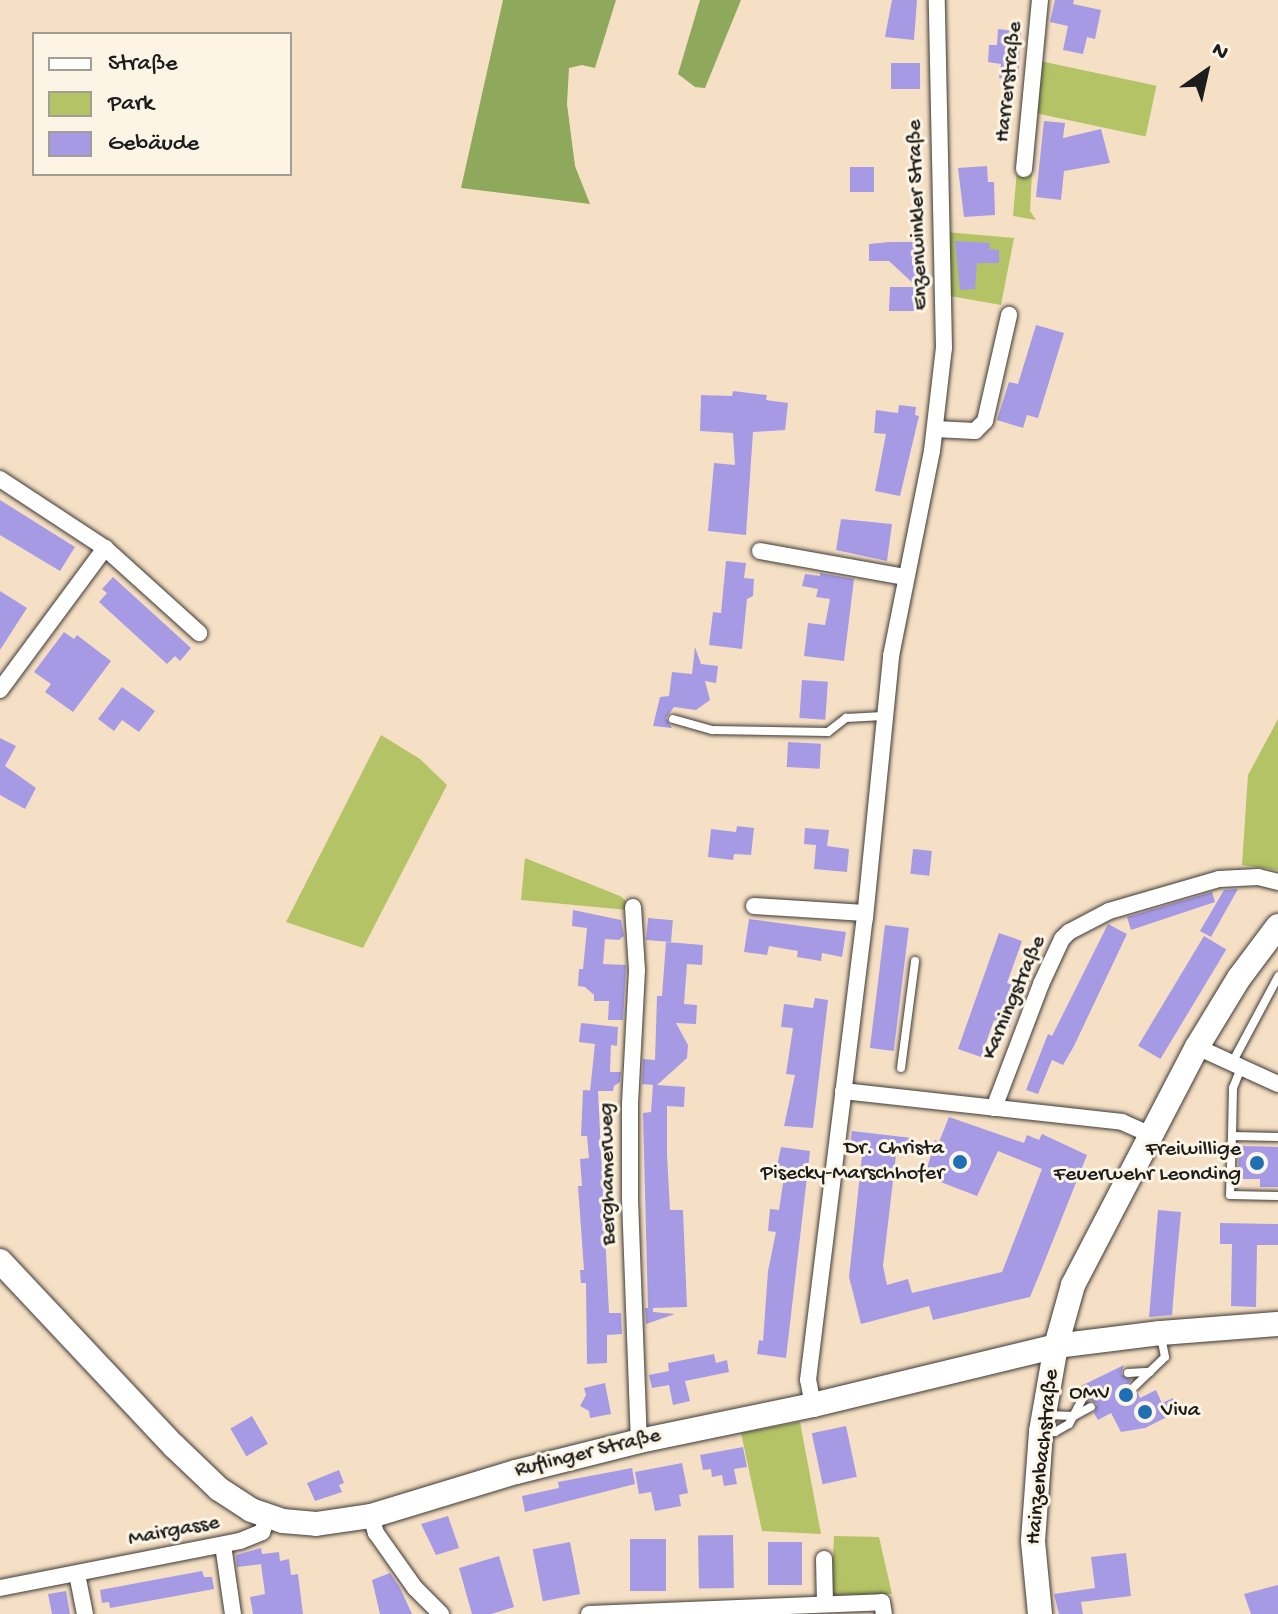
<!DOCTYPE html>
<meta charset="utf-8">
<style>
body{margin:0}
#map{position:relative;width:1278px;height:1614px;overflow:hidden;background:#f6e0c5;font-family:"Gochi Hand",sans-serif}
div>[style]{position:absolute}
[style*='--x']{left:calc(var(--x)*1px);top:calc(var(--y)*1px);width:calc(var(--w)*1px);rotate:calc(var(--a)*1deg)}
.green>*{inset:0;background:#b3c366;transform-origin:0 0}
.forest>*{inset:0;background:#8ea95b}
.building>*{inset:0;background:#a69ae5;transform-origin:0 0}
.roads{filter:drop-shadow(0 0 2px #3d3935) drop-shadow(0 0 2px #3d3935)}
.lane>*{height:8px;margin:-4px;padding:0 4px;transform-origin:4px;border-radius:4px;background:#fff}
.street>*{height:16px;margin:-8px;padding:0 8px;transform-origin:8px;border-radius:8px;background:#fff}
.secondary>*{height:24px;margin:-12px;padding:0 12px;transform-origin:12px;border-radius:12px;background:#fff}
.dots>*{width:22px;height:22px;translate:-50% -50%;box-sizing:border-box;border:4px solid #fcf5e5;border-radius:50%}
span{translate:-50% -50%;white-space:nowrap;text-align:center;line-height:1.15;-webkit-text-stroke:6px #fcf5e5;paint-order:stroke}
.street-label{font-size:22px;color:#1c1c1c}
.poi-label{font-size:22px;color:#1c1c1c}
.right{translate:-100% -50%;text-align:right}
.left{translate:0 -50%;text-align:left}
.legend{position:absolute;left:32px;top:32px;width:260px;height:144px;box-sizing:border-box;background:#fcf5e5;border:2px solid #a29e95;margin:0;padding:10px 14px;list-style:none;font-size:24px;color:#1c1c1c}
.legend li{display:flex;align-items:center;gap:16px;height:40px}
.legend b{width:40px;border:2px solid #a29e95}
.north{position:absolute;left:1166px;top:32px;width:80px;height:80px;-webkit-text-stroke:6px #fcf5e5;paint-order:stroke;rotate:34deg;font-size:22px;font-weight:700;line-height:32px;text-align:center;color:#1c1c1c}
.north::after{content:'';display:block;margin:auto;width:28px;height:36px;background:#1c1c1c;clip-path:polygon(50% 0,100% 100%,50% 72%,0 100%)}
</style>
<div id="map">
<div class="green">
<div style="left:1040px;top:61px;width:119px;height:52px;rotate:12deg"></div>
<div style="clip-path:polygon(1017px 170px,1032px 172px,1030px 211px,1036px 220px,1013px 216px)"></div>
<div style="clip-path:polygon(946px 232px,1014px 238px,1001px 305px,950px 296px)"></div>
<div style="clip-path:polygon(1278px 719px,1278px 870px,1242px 865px,1248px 775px)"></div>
<div style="clip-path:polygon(381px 735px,420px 759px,447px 785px,363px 948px,286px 922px)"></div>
<div style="clip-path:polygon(525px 858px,620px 896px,626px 901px,628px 910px,521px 900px)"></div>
<div style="clip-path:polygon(800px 1422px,821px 1534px,762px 1531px,741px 1433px)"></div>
<div style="clip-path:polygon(834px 1536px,879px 1537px,892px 1594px,831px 1595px)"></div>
</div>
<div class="forest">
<div style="clip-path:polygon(503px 0,616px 0,595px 68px,582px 65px,569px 68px,567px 104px,575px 166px,590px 204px,461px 188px)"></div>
<div style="clip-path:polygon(700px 0,741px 0,705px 88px,695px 87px,678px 74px)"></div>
</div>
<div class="building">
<div style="clip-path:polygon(892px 0,917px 0,914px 40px,885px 37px)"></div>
<div style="clip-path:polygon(1055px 0,1074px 0,1073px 4px,1101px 10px,1095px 39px,1087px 37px,1083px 54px,1063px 50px,1068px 26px,1050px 22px)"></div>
<div style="clip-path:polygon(998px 29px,1021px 32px,1018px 80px,999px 78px,1001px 64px,988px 62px,989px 45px,997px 45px)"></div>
<div style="left:891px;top:63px;width:29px;height:26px"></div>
<div style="clip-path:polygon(1044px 121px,1065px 123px,1063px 138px,1101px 129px,1110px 163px,1064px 171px,1061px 200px,1036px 197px)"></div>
<div style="clip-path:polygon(987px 166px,988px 182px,994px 182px,995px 215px,964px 217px,958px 168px)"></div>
<div style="left:874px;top:167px;width:25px;height:24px;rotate:90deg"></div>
<div style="clip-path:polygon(955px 241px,990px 243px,989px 249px,999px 250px,999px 263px,977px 263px,975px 289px,960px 290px)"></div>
<div style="clip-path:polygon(890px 242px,925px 242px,925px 302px,921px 302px,921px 311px,889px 311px,890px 287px,917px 287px,889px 261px,869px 261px,869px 244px)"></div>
<div style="clip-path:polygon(1036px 325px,1064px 333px,1038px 418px,1027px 415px,1023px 428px,997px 420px,1009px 382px,1018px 384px)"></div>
<div style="clip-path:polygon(733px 391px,767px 395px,766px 400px,788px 403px,785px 430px,753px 432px,746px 535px,708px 531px,714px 463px,735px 465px,733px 433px,700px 431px,701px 395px,732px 396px)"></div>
<div style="clip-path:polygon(899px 405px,916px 407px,915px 415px,919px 416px,900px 496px,875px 491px,886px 434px,874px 433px,876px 410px,898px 413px)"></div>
<div style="clip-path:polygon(0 500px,75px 547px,60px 571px,0 535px)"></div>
<div style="clip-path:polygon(841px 519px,892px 524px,887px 561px,836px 550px)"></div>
<div style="clip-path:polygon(726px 561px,746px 563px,744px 578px,754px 579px,753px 596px,747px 599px,742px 649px,709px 645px,713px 612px,721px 613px)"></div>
<div style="clip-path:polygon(820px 573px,854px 579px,844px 661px,804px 656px,808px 623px,825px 625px,830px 599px,816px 597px,818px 589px,802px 586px,805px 574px,820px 576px)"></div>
<div style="clip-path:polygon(113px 577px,191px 648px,180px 661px,175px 656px,167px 664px,99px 602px,107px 593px,102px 589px)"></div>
<div style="clip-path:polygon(0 591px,27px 608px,0 650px)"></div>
<div style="clip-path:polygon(64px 632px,74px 639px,77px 635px,111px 661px,73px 712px,45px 692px,51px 684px,34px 672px)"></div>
<div style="clip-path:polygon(695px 647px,701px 664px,718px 666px,716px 683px,705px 681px,710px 700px,696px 710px,674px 707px,666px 718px,672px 728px,653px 726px,660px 697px,669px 696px,672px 672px,692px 674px)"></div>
<div style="left:802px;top:680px;width:26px;height:38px;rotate:4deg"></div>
<div style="clip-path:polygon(122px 687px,155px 711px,139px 732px,122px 720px,114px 731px,98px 719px)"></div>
<div style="clip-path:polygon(0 738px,16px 746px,5px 766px,36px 788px,25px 809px,0 795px)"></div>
<div style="left:788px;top:742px;width:33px;height:25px;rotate:3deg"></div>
<div style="clip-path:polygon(737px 826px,754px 828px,751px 855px,734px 854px,733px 860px,708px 857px,711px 829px,736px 832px)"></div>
<div style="clip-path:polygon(805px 828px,829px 830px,827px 846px,849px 849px,847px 872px,814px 869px,816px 845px,804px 844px)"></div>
<div style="left:913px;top:849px;width:19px;height:25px;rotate:6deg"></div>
<div style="clip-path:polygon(1238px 889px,1211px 937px,1200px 931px,1224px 890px)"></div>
<div style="clip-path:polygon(1212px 892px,1215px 902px,1131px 930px,1127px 917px)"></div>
<div style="clip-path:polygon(573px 910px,621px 920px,624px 936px,619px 940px,605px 939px,603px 964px,626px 965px,623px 1020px,608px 1020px,609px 1001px,594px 1001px,594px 995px,585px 987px,578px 986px,579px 969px,583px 969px,587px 928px,572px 926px)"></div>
<div style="left:648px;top:918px;width:25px;height:22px;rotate:5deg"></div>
<div style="clip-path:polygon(749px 919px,846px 932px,842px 957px,822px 953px,821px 961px,797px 957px,798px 951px,769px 946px,767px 955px,744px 952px)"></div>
<div style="clip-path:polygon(1108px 924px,1127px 934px,1074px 1046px,1063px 1065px,1052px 1060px,1038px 1094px,1026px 1090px,1048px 1034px,1052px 1036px)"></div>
<div style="left:885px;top:925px;width:24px;height:124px;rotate:7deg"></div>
<div style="clip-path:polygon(999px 933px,1022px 941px,1007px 983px,1024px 989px,1010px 1027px,994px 1020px,981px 1057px,958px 1049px)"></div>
<div style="left:1204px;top:936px;width:26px;height:128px;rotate:31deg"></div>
<div style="clip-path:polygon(666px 942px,703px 945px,702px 965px,687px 964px,684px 1004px,697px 1005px,696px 1024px,676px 1023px,688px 1045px,687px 1058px,657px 1085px,685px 1087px,684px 1107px,667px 1106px,667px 1155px,670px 1210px,683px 1210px,687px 1307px,653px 1308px,653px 1312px,675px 1314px,646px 1324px,645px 1308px,648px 1308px,643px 1113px,651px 1112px,653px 1085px,642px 1084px,643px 1059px,655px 1060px,657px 996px,662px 996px)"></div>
<div style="clip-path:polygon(815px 998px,828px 1000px,813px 1128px,784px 1126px,795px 1075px,786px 1074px,793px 1028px,781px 1027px,784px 1004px,813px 1008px)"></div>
<div style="clip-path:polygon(581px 1023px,618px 1027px,617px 1046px,611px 1045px,610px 1072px,621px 1072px,620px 1082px,614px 1086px,613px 1091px,590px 1091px,595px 1044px,579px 1042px)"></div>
<div style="clip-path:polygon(583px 1090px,598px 1091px,609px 1313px,621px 1313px,622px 1334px,607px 1335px,607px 1363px,587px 1364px,586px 1283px,581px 1283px,580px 1270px,584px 1270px,578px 1186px,582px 1186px,580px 1159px,589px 1158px,587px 1136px,581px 1136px)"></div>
<div style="clip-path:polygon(949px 1117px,1024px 1143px,1027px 1135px,1039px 1140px,1042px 1134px,1087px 1155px,1042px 1268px,1030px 1297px,933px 1320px,929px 1306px,861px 1324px,849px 1277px,863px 1146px,850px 1145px,852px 1131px,912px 1138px,909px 1157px,896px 1155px,883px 1266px,887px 1285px,908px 1279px,912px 1293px,1002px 1272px,1042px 1169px,998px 1151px,977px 1196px,925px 1176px,935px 1140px,939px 1142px)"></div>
<div style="clip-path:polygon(1239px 1146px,1278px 1147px,1278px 1187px,1260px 1187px,1260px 1179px,1238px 1179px)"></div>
<div style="clip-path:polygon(781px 1147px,810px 1151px,786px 1358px,757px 1354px,759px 1340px,763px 1341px,768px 1271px,776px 1232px,768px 1231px,770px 1209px,779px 1210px,784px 1177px,775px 1176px)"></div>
<div style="clip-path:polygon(1158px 1210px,1181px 1212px,1176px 1266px,1172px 1315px,1149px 1317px)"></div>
<div style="clip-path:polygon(1220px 1223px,1278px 1224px,1278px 1245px,1257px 1245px,1256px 1307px,1231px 1306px,1232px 1244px,1220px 1244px)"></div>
<div style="clip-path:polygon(714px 1354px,716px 1363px,727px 1360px,729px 1372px,685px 1381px,690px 1401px,673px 1405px,669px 1385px,652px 1388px,649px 1375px,669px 1371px,668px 1363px)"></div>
<div style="clip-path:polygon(1124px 1365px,1121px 1374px,1131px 1380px,1127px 1386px,1130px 1392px,1138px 1393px,1140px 1398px,1156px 1390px,1162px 1403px,1173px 1398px,1179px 1411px,1145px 1428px,1121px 1432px,1111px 1413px,1098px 1420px,1094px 1413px,1097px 1404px,1090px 1400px,1091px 1391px,1081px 1386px)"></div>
<div style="clip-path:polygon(605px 1383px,611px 1414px,590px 1418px,589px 1411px,580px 1406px,586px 1395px,584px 1388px)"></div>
<div style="left:252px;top:1416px;width:32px;height:25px;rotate:60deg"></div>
<div style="left:846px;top:1426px;width:52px;height:35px;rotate:78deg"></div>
<div style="clip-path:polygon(743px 1447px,747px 1467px,734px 1469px,737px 1484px,724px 1486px,722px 1475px,712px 1477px,711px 1469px,703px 1470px,700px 1455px)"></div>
<div style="clip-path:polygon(682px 1463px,688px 1493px,679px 1495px,681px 1506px,655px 1511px,651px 1492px,639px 1494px,635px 1472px)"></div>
<div style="clip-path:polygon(632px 1468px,635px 1484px,525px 1512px,522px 1496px,559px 1488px,558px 1482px)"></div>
<div style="clip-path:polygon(339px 1470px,344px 1483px,339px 1485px,342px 1492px,315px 1501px,307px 1483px)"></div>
<div style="clip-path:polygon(448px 1516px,459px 1548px,436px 1555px,421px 1524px)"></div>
<div style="left:733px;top:1535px;width:53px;height:35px;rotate:89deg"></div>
<div style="left:630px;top:1539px;width:36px;height:52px"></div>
<div style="left:570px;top:1542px;width:53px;height:38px;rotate:79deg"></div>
<div style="left:768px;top:1542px;width:34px;height:43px"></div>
<div style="clip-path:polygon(261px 1548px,262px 1554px,279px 1552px,280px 1561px,289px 1559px,291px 1575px,298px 1574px,303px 1614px,253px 1614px,250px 1597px,265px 1594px,261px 1564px,237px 1567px,236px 1555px)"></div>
<div style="clip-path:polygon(1126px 1553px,1131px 1596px,1081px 1602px,1083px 1614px,1059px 1614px,1054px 1594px,1095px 1588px,1091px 1557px)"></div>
<div style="clip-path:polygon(499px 1556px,514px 1607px,491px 1614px,472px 1614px,459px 1568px)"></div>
<div style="clip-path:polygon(202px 1571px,204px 1577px,212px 1577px,214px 1589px,110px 1608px,109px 1602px,102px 1603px,100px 1590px)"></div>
<div style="clip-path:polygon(390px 1573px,400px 1588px,412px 1614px,380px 1614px,372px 1580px)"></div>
<div style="clip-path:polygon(1278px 1585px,1278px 1614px,1251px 1614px,1244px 1594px)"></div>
<div style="clip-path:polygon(66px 1591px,70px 1614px,52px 1614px,48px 1594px)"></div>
</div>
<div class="roads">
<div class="lane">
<div style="--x:673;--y:719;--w:41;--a:15.8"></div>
<div style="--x:712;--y:730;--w:116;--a:1"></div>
<div style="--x:828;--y:732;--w:23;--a:-38"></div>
<div style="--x:846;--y:718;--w:37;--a:-3"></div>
<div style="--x:1232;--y:1063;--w:98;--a:-61.9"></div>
<div style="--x:901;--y:1068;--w:108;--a:-82.5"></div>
<div style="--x:1232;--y:1136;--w:48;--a:-88.8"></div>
<div style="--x:1233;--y:1088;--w:22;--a:-68"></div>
<div style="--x:1278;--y:1137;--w:46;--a:-178.8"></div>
<div style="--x:1232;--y:1136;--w:59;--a:91.9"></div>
<div style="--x:1230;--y:1195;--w:48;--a:1.2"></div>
<div style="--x:1128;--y:1373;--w:22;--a:-3"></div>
<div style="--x:1134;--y:1387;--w:43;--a:-44.1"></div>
<div style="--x:1165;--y:1357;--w:20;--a:-101"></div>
<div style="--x:1046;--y:1415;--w:28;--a:2"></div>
<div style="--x:1074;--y:1416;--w:19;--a:-28"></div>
<div style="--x:1042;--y:1432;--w:13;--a:0"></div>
<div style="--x:1055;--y:1432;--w:16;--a:-30"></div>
<div style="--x:1069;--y:1424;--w:34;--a:-62"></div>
</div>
<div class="street">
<div style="--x:1024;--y:169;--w:170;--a:-84.6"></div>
<div style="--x:935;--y:429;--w:40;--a:2.9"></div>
<div style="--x:975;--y:431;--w:14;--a:-45"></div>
<div style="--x:985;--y:421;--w:109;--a:-77.2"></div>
<div style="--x:0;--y:479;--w:126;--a:33.3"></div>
<div style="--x:105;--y:548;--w:127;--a:42.1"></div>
<div style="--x:760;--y:551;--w:147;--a:10.2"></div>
<div style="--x:0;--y:690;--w:177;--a:-53.5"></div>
<div style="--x:754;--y:906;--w:111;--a:3.6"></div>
<div style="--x:633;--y:907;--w:63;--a:86.4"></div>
<div style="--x:637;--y:970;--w:135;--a:93"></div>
<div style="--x:630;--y:1105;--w:94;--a:90"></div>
<div style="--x:630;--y:1199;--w:242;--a:87.9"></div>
<div style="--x:1197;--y:1047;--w:89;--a:24.6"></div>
<div style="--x:843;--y:1091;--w:281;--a:6.3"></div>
<div style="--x:1122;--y:1122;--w:32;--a:24"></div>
<div style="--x:994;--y:1108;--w:133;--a:-69.2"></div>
<div style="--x:1041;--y:984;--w:50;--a:-65"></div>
<div style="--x:1062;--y:939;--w:10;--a:-45"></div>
<div style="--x:1069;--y:932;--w:45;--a:-27.7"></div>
<div style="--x:1109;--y:911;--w:115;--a:-16.2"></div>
<div style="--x:1219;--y:879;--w:39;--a:-3"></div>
<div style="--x:1258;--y:877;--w:21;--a:14"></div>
<div style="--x:813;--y:1405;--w:25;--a:-101"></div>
<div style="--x:808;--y:1380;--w:466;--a:-83"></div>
<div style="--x:865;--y:918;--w:263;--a:-84.3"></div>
<div style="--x:891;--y:656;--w:209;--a:-78.7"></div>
<div style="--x:932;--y:451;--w:104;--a:-83.4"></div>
<div style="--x:944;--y:348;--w:348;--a:-91.2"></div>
<div style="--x:371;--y:1516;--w:18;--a:74"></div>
<div style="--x:376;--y:1533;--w:67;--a:54.7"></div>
<div style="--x:415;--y:1588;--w:37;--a:45"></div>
<div style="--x:223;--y:1545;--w:70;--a:81.8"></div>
<div style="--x:824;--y:1559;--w:45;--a:88.7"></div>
<div style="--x:77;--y:1574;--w:41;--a:78.7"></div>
<div style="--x:0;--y:1588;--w:245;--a:-11.1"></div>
<div style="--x:240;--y:1541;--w:24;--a:-22"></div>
<div style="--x:262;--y:1532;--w:17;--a:-69"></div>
<div style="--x:589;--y:1614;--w:293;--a:-2.3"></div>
<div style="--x:882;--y:1602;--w:12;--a:81"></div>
</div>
<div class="secondary">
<div style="--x:0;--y:1261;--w:254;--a:46.8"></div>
<div style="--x:174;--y:1446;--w:62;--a:43.7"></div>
<div style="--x:219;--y:1489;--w:38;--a:33"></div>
<div style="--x:251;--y:1510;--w:34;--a:19"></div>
<div style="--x:283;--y:1521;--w:33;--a:5"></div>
<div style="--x:316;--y:1524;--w:56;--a:-8.3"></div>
<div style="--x:371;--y:1516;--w:152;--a:-16.9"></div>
<div style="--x:516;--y:1472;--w:127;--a:-14.1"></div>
<div style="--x:639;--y:1441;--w:178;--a:-11.7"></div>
<div style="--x:813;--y:1405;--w:250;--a:-13.6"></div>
<div style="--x:1056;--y:1346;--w:105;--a:-7.1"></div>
<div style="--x:1160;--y:1333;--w:118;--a:-4.4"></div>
<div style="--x:1040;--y:1614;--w:73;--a:-95.5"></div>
<div style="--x:1033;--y:1541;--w:110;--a:-85.8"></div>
<div style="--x:1041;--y:1431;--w:86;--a:-80"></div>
<div style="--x:1056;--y:1346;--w:63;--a:-74.4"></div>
<div style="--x:1073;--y:1285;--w:268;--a:-62.5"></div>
<div style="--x:1197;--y:1047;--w:81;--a:-58.7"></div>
<div style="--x:1239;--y:978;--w:65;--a:-53.1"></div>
</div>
</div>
<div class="dots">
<div style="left:960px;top:1162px;background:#1f6fb2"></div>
<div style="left:1257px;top:1163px;background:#1f6fb2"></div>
<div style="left:1126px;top:1395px;background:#1f6fb2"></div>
<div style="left:1145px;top:1412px;background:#1f6fb2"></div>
</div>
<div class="street-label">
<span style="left:1010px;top:82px;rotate:-84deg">Harrerstraße</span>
<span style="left:919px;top:215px;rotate:-92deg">Enzenwinkler Straße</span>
<span style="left:1015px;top:998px;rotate:-67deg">Karningstraße</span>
<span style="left:609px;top:1174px;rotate:-91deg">Berghamerweg</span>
<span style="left:588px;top:1454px;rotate:-14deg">Ruflinger Straße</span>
<span style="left:1044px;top:1457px;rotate:-84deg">Hainzenbachstraße</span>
<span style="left:174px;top:1532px;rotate:-11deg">Mairgasse</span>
</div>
<div class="poi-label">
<span class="right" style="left:944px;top:1162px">Dr. Christa<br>Pisecky-Marschhofer</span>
<span class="right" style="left:1241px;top:1163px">Freiwillige<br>Feuerwehr Leonding</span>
<span class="right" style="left:1110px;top:1395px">OMV</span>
<span class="left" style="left:1161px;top:1412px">Viva</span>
</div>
<ul class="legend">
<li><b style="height:10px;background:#fff"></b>Straße</li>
<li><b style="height:22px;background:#b3c366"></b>Park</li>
<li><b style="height:22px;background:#a69ae5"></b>Gebäude</li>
</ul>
<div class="north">N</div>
</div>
